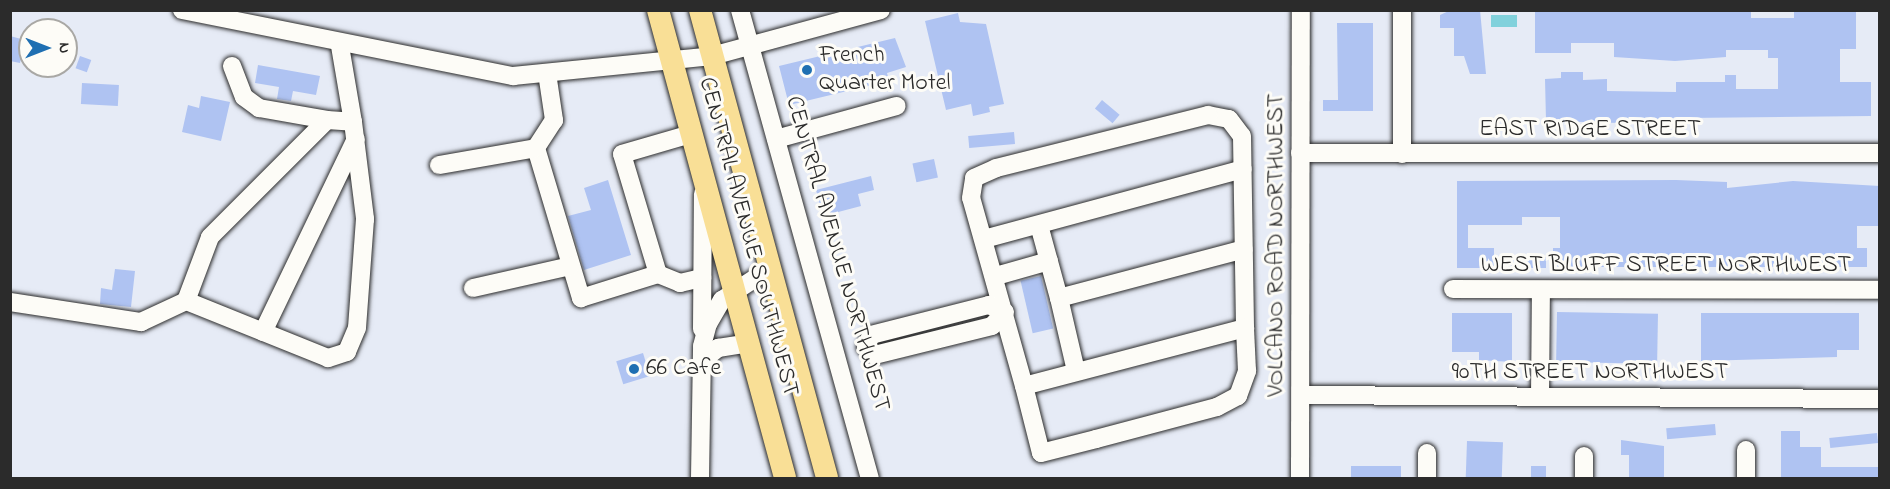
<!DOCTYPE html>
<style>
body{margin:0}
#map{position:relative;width:1890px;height:489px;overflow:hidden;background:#e6ebf6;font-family:"Indie Flower",sans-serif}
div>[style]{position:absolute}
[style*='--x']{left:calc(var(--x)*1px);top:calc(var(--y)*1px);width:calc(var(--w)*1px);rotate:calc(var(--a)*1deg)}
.water>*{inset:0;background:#81d1dc;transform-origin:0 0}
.building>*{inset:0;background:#afc3f2;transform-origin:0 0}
.roads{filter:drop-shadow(0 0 2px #2b2b2b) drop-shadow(0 0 2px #2b2b2b)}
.minor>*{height:18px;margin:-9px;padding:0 9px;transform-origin:9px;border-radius:9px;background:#fdfcf7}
.major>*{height:22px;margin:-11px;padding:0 11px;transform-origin:11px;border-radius:11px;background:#f9df96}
.dots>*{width:16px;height:16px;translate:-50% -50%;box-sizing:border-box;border:3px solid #fdfcf7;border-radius:50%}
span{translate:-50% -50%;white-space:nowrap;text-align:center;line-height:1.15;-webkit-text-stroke:6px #fdfcf7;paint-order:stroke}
.poi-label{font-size:24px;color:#2b2b2b}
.left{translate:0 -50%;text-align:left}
.street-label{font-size:24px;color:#2b2b2b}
.frame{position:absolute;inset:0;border:12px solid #2b2b2b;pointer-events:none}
.north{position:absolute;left:18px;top:18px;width:60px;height:60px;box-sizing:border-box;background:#fdfcf7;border:2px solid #a9a8a5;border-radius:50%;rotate:90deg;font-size:16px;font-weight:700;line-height:24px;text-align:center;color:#2b2b2b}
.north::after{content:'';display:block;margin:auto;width:21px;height:27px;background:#1f6fb2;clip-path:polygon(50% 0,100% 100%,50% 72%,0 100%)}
</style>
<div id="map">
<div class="water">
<div style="left:1491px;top:15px;width:26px;height:12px"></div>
</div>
<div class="building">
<div style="clip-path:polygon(1451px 10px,1480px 10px,1486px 74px,1470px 74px,1464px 56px,1454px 56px,1454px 28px,1440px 28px,1440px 15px)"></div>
<div style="clip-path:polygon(1751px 10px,1751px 18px,1794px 18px,1794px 10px,1856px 10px,1856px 49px,1840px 49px,1840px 82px,1871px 82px,1871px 116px,1686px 118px,1686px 123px,1657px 124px,1546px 121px,1545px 79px,1561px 78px,1561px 72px,1583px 72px,1583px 80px,1607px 79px,1607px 91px,1676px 92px,1676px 82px,1725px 82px,1725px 75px,1736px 75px,1736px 89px,1778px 89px,1778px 58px,1768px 58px,1768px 50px,1726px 50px,1726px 57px,1675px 61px,1614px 57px,1614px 43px,1571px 43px,1571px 53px,1535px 53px,1535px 11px)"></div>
<div style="clip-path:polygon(958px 13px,960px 22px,986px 24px,1004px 104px,989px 107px,990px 112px,973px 116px,971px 104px,946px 110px,925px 21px)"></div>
<div style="clip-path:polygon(1337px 23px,1373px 23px,1373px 111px,1323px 111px,1323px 100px,1338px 100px)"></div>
<div style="clip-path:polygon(10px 36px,25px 40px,20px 63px,10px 61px)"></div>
<div style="clip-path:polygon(895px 38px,906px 67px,887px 73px,889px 81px,789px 105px,779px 66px)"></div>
<div style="left:80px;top:56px;width:12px;height:13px;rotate:20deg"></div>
<div style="clip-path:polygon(258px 65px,320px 76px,316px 95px,293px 91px,291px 101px,277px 99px,279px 87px,255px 83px)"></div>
<div style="left:82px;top:83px;width:37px;height:21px;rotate:3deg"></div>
<div style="clip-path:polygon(201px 96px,230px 102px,221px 141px,182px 132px,188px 105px,199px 108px)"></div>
<div style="left:1102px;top:100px;width:23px;height:11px;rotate:40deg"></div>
<div style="left:1014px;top:132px;width:12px;height:46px;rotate:85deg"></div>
<div style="left:934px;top:159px;width:19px;height:22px;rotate:78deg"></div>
<div style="clip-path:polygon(871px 176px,874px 190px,858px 194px,861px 206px,823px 216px,816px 190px)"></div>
<div style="clip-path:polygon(608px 180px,631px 255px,584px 270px,568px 216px,591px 210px,584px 188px)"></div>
<div style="clip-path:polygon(1676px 180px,1727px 182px,1727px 188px,1793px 181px,1880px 186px,1880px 226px,1857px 226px,1857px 248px,1867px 248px,1867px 267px,1553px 267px,1553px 248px,1560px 248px,1560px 217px,1522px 217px,1522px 225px,1468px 225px,1468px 248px,1494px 248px,1494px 257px,1546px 257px,1546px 268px,1457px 268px,1457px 181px)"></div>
<div style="clip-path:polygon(115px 269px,135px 271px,131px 307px,100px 304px,101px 288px,112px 290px)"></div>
<div style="left:1041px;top:276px;width:54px;height:21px;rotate:77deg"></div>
<div style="left:1557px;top:312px;width:101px;height:50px;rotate:1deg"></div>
<div style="clip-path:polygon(1452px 313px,1512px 313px,1512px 362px,1479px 360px,1479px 352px,1452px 352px)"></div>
<div style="clip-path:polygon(1701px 313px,1859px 313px,1859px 350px,1837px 350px,1837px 357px,1701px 361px)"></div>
<div style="left:643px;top:353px;width:24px;height:28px;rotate:73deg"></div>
<div style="left:1715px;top:424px;width:11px;height:49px;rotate:85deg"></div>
<div style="clip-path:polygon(1781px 431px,1800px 431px,1800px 447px,1821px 447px,1821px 467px,1879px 467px,1879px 478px,1781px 478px)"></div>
<div style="left:1877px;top:433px;width:10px;height:48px;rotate:84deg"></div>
<div style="clip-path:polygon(1621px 440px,1664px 446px,1664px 477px,1629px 478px,1629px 455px,1621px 455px)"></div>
<div style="left:1467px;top:441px;width:36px;height:37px;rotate:2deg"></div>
<div style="left:1401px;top:466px;width:12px;height:50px;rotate:90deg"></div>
<div style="left:1531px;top:466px;width:15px;height:12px"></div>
</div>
<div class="roads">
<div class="minor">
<div style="--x:182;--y:10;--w:338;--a:11.3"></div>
<div style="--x:513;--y:76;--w:200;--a:-5.7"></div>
<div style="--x:712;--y:56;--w:175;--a:-15.2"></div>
<div style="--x:740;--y:10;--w:486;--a:74.5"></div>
<div style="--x:1402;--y:10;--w:144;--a:90"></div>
<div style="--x:340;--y:46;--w:77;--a:80.3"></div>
<div style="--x:353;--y:122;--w:98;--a:82.9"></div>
<div style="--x:365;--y:219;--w:109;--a:94.2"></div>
<div style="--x:357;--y:328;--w:26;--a:113"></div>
<div style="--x:347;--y:352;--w:20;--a:162"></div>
<div style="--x:328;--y:358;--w:153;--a:-158.1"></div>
<div style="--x:186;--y:301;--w:68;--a:-69.4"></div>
<div style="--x:210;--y:237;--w:165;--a:-45"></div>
<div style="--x:327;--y:120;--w:26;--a:4"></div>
<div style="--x:232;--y:66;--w:33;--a:69"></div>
<div style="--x:244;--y:97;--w:19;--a:36"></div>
<div style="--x:259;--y:108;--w:69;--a:10"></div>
<div style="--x:547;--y:73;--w:48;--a:81.5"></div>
<div style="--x:554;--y:120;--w:33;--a:123"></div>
<div style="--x:536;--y:148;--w:157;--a:73.3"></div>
<div style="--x:581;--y:298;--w:81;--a:-17.3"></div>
<div style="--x:658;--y:274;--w:125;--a:-106.7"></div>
<div style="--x:622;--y:154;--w:72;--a:-16.2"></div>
<div style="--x:1208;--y:115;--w:21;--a:11"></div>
<div style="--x:1229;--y:119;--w:21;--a:53"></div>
<div style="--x:1242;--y:136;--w:192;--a:89.1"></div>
<div style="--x:1245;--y:328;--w:228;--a:165.3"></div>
<div style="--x:1024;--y:386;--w:195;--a:-105.7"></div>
<div style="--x:971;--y:198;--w:20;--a:-81"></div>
<div style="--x:974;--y:178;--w:24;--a:-24"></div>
<div style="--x:996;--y:168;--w:219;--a:-14"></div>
<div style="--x:776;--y:139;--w:125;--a:-15.3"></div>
<div style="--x:1300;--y:153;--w:580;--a:0"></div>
<div style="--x:439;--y:165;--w:98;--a:-9.9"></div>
<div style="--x:1039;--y:225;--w:76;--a:74.7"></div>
<div style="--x:1059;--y:298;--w:191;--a:-14.8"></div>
<div style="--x:984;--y:239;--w:268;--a:-15.1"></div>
<div style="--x:658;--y:274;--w:24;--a:22"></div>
<div style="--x:680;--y:283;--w:23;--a:-13"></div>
<div style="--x:996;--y:276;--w:55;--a:-15.8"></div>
<div style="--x:473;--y:288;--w:100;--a:-12.7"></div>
<div style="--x:1453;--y:289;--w:427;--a:0.1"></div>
<div style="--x:1059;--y:298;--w:75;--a:76.9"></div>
<div style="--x:10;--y:302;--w:133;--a:8.7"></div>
<div style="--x:141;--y:322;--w:50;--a:-25"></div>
<div style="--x:989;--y:305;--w:17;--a:24"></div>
<div style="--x:1005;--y:312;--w:19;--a:133"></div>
<div style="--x:992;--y:326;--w:121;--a:166.1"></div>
<div style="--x:875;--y:355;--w:12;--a:-138"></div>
<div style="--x:866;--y:347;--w:13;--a:-67"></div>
<div style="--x:871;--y:335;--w:122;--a:-14.3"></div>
<div style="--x:702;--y:329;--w:135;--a:-89.6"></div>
<div style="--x:263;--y:332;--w:214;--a:-64.3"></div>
<div style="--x:702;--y:361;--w:21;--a:-39"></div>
<div style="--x:718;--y:348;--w:30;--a:-9"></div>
<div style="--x:1024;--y:386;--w:69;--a:75.8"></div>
<div style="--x:1041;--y:453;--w:57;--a:-14.3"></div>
<div style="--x:1096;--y:439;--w:125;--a:-14.8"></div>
<div style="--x:1217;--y:407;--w:24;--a:-28"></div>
<div style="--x:1238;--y:396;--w:27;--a:-70"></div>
<div style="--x:1247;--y:371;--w:43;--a:-92.7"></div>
<div style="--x:1301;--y:395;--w:579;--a:0.4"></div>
<div style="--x:1540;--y:397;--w:107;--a:-89.5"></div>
<div style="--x:1584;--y:456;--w:22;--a:90"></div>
<div style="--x:700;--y:478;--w:132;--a:-89.1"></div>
<div style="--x:702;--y:346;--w:23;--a:-75"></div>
<div style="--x:708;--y:324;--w:28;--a:-60"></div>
<div style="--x:722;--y:300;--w:56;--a:-33.4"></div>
<div style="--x:1300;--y:478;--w:468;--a:-89.9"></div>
<div style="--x:1427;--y:478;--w:25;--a:-90"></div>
<div style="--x:1746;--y:478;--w:28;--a:-90"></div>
</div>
<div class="major">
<div style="--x:658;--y:10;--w:485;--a:74.8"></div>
<div style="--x:700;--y:10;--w:485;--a:74.8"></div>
</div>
</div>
<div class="dots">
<div style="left:807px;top:70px;background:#1f6fb2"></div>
<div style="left:634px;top:369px;background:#1f6fb2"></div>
</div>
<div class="poi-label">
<span class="left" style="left:819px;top:70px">French<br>Quarter Motel</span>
<span class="left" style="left:646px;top:369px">66 Cafe</span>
</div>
<div class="street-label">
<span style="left:1590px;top:130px">EAST RIDGE STREET</span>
<span style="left:748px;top:237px;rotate:75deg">CENTRAL AVENUE SOUTHWEST</span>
<span style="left:1277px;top:245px;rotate:-90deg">VOLCANO ROAD NORTHWEST</span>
<span style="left:837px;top:254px;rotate:74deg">CENTRAL AVENUE NORTHWEST</span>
<span style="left:1666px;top:266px">WEST BLUFF STREET NORTHWEST</span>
<span style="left:1590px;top:373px">90TH STREET NORTHWEST</span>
</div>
<div class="frame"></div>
<div class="north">N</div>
</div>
